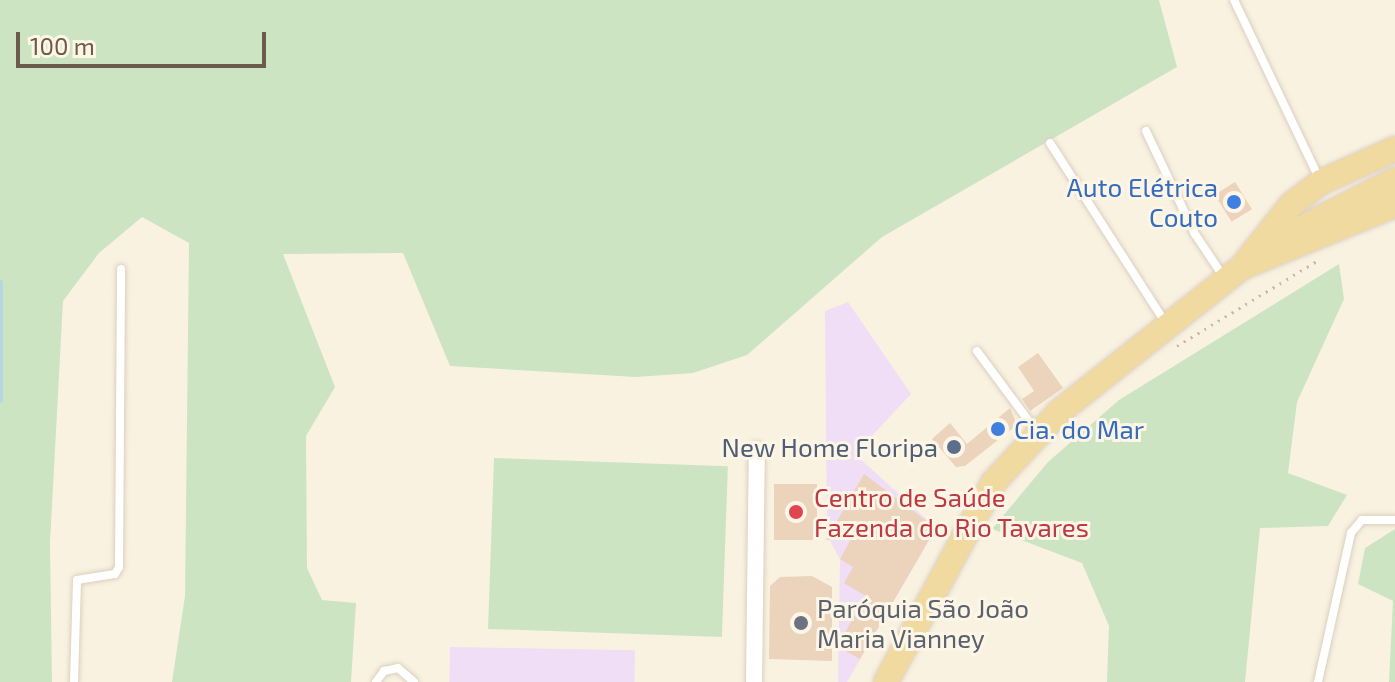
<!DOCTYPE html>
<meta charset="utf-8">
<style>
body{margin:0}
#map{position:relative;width:1395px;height:682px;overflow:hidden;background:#f9f2e1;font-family:"Exo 2",sans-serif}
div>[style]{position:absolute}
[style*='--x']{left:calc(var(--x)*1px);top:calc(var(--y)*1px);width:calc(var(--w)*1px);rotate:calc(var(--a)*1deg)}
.education>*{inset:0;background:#efdef5;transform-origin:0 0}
.green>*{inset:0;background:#cde4c2;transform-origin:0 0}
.stream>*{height:5px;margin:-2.5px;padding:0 2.5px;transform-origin:2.5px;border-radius:2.5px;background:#b8d6e0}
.building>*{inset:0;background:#ebd3bc;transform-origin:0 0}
.path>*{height:3px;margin-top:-1.5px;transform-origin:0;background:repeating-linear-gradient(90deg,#cfb7a0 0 2px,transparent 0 8px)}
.roads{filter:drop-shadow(0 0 2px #dccfbe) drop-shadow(0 0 2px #dccfbe)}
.lane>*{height:8px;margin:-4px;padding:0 4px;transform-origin:4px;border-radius:4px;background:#fff}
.street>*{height:16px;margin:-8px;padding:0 8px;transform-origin:8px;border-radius:8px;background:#fff}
.primary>*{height:24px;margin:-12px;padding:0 12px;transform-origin:12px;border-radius:12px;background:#f1daa0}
.dots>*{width:22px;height:22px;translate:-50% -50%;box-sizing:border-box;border:4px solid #fdf6e7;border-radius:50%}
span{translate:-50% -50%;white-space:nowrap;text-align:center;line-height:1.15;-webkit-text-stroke:6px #fdf6e7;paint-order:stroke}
.shop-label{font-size:26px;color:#366cbe}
.right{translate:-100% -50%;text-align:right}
.left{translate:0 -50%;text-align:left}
.service-label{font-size:26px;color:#4e5e75}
.health-label{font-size:26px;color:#be3a42}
.worship-label{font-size:26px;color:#5b616d}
.scale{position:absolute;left:16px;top:32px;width:250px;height:36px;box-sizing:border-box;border:4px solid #6d5a4b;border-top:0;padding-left:10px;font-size:24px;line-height:28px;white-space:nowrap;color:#6d5a4b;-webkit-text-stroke:6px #fdf6e7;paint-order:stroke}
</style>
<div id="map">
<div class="education">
<div style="clip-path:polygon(848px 302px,911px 394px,855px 454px,936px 528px,847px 682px,838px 682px,840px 559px,827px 536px,825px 311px)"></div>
<div style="left:450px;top:647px;width:185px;height:35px;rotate:1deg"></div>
</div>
<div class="green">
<div style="clip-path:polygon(0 0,1159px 0,1177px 67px,882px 237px,747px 355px,693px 373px,636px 377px,450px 366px,403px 253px,283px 254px,335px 387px,306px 436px,307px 568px,322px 600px,356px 603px,351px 682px,172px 682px,185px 596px,189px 243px,142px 217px,99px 253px,63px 301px,50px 543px,52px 682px,0 682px)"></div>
<div style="clip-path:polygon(1339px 264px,1344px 299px,1297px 402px,1288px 473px,1347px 495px,1328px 526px,1260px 528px,1245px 682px,1107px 682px,1109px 626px,1082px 563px,992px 529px,1048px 462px,1119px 400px)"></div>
<div style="left:494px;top:458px;width:234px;height:171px;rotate:2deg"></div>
<div style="clip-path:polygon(1395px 529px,1395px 682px,1389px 682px,1393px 601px,1358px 584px,1365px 548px)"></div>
</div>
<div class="stream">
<div style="--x:0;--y:282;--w:118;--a:90"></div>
</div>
<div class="building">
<div style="left:1235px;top:182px;width:32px;height:24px;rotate:58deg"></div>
<div style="clip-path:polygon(1038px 353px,1063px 388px,1030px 411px,1022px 399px,1034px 391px,1018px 367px)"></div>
<div style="clip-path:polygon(1010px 408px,1017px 425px,965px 466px,956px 467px,932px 439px,950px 423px,967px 444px)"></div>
<div style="clip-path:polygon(864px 474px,936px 528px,860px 659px,837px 646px,866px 596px,844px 583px,853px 567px,840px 559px,851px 539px,826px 540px)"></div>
<div style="left:774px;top:484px;width:43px;height:56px"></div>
<div style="clip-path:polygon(812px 576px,832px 587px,832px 661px,769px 659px,770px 586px,780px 577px)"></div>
</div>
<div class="path">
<div style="--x:1177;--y:346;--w:167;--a:-31.3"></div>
</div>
<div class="roads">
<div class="lane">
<div style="--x:1234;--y:0;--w:199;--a:64.5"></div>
<div style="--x:1146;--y:131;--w:114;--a:64.6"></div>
<div style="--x:1195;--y:234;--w:54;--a:56.3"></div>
<div style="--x:1050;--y:143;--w:215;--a:57.3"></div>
<div style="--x:977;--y:351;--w:101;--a:53.5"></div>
<div style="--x:74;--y:682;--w:102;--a:-88.3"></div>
<div style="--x:77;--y:580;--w:38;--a:-9"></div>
<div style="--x:115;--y:574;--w:8;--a:-60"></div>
<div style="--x:119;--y:567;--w:298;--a:-89.6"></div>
<div style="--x:376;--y:682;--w:14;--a:-54"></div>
<div style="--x:384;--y:671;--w:14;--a:-12"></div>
<div style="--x:398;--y:668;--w:21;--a:41"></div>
<div style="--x:1318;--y:682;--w:153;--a:-77.5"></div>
<div style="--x:1351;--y:533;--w:17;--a:-50"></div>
<div style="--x:1362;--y:520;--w:33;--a:0"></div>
</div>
<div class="street">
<div style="--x:754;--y:682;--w:232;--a:-89.3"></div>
</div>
<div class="primary">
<div style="--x:1290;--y:234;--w:118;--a:-27.2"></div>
<div style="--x:1242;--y:267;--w:80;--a:-51.6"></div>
<div style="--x:1292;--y:204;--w:36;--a:-37"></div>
<div style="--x:1321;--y:182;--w:81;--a:-24"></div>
<div style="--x:886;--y:682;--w:226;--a:-61.7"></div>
<div style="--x:993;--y:483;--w:97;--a:-47.1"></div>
<div style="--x:1059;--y:412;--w:233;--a:-38.4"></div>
<div style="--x:1242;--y:267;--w:165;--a:-22.1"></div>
</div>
</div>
<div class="dots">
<div style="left:1234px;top:202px;background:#3f7fe0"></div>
<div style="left:998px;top:429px;background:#3f7fe0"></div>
<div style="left:954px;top:447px;background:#5c6f8a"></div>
<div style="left:796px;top:512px;background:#e0444e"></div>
<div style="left:801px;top:623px;background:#6b7280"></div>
</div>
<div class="shop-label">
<span class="right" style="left:1218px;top:202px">Auto Elétrica<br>Couto</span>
<span class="left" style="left:1014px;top:429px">Cia. do Mar</span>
</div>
<div class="service-label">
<span class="right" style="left:938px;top:447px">New Home Floripa</span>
</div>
<div class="health-label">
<span class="left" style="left:814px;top:512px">Centro de Saúde<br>Fazenda do Rio Tavares</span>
</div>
<div class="worship-label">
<span class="left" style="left:817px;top:623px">Paróquia São João<br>Maria Vianney</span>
</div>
<div class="scale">100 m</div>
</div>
